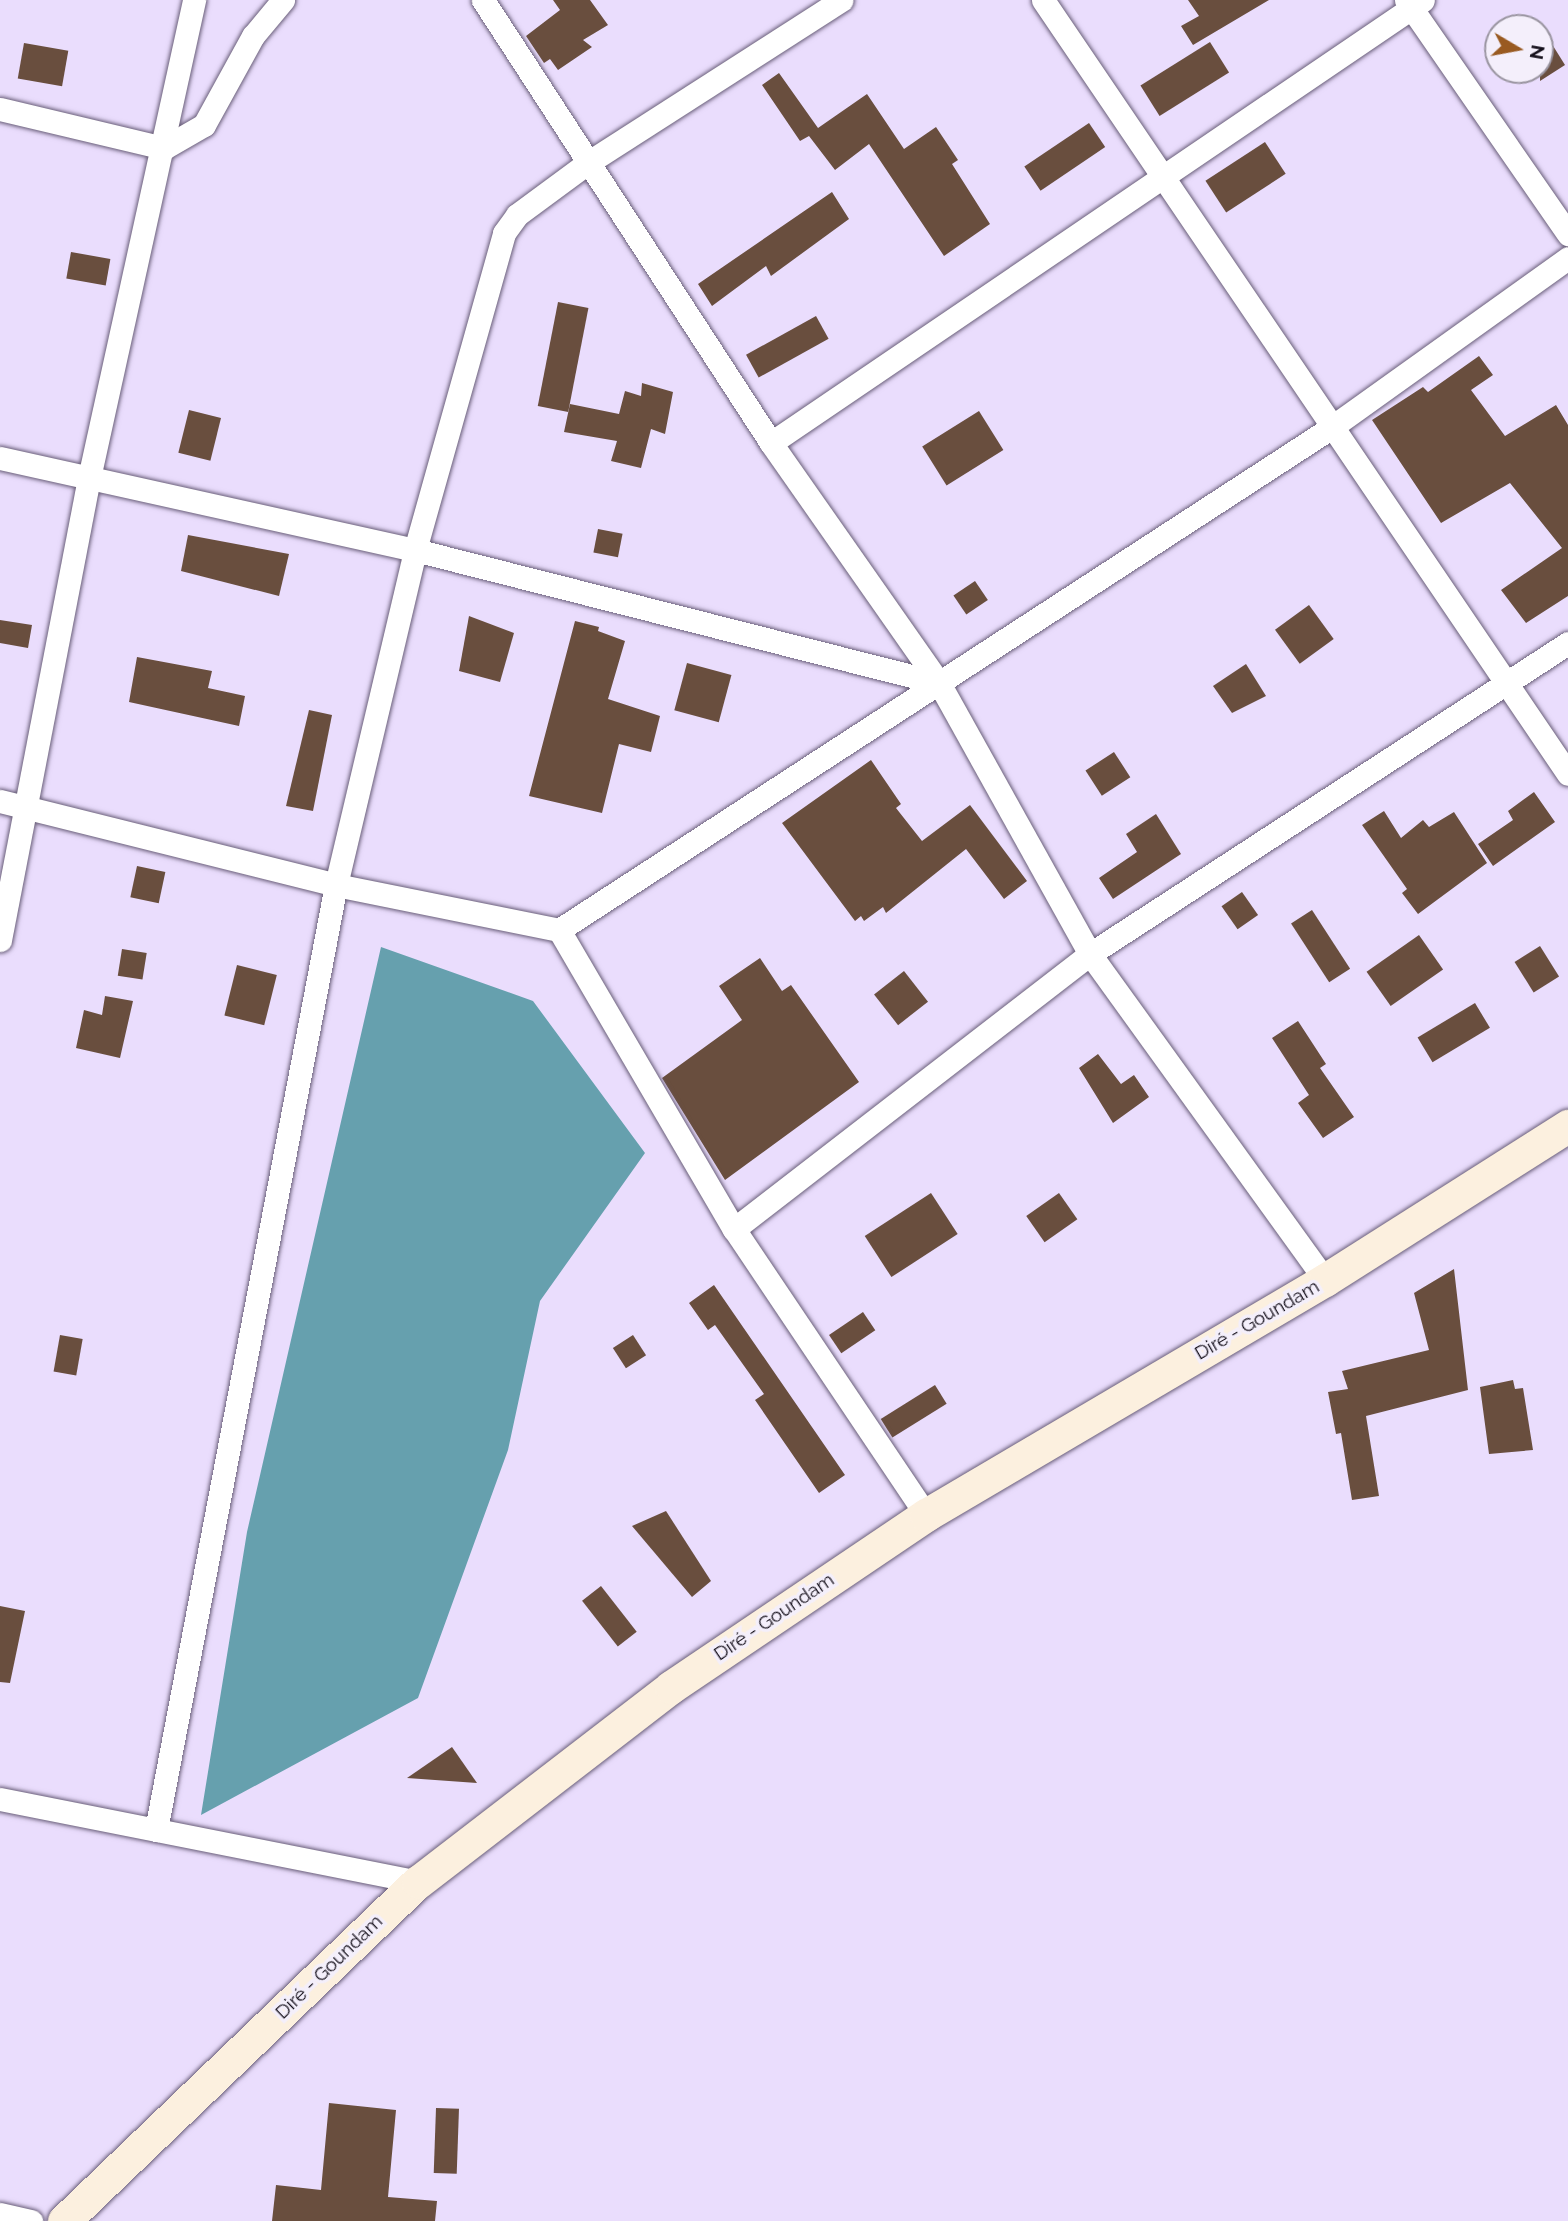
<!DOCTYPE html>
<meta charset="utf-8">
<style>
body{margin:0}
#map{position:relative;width:1568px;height:2221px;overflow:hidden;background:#eaddfd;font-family:Raleway,sans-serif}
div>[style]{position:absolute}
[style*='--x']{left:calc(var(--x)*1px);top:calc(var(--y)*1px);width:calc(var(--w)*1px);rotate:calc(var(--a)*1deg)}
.water>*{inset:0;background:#66a0ae}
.building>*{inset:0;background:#694e3e;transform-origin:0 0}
.roads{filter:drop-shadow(0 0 2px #695e79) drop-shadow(0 0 2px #695e79)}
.street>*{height:23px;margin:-11.5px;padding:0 11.5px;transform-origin:11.5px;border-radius:11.5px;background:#fff}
.secondary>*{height:33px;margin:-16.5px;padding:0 16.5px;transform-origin:16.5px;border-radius:16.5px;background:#fcf0df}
span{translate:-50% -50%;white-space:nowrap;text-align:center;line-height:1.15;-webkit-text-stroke:7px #f4effb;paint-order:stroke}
.street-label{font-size:19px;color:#140f1a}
.north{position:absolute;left:1484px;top:14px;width:70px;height:70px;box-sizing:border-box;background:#f4effb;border:2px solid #9a95a1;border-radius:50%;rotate:100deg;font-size:19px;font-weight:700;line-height:28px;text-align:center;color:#140f1a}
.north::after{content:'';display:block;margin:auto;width:24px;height:32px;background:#995a21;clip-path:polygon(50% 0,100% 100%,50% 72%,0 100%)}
</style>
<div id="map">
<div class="water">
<div style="clip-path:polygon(381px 947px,533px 1001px,645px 1153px,540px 1301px,508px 1450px,418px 1698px,201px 1815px,247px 1532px)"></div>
</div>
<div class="building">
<div style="clip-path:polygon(553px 0,590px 0,608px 25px,583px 40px,592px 47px,558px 70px,550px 59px,544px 63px,526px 36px,560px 10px)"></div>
<div style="clip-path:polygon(1188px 0,1269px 0,1193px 45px,1181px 26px,1199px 16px)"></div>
<div style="clip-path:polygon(1540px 25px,1565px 65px,1540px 81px)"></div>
<div style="left:1210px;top:42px;width:36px;height:82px;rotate:58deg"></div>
<div style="left:24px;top:43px;width:45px;height:36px;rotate:10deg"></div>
<div style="clip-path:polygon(779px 73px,818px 128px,867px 94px,904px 149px,936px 127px,958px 160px,952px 164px,990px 224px,944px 256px,869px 144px,835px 170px,809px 136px,800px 141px,762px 85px)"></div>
<div style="left:1089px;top:123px;width:29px;height:78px;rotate:56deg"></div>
<div style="left:1265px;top:142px;width:38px;height:71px;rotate:57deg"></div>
<div style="clip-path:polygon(832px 192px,849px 219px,771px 276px,766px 266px,712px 306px,698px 284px)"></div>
<div style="left:71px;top:252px;width:40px;height:27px;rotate:10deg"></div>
<div style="left:558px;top:302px;width:31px;height:106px;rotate:11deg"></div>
<div style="left:816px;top:316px;width:26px;height:80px;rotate:61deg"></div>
<div style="clip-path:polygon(1479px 356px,1493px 375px,1471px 390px,1505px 436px,1556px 405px,1568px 425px,1568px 596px,1526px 623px,1501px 590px,1562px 548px,1510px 483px,1441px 523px,1372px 420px,1423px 387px,1428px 392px)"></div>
<div style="clip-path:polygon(642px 383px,673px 392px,665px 434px,651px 429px,641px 468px,611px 461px,617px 441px,564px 432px,570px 404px,619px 414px,625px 391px,641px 396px)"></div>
<div style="left:189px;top:410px;width:33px;height:44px;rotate:14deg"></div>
<div style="left:979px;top:411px;width:46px;height:67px;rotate:58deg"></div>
<div style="left:598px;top:529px;width:25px;height:24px;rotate:11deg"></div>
<div style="clip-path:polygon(188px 535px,289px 554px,279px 596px,181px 571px)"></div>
<div style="left:975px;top:581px;width:23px;height:26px;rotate:56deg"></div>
<div style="left:1309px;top:605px;width:42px;height:42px;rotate:54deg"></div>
<div style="clip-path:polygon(469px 616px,514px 633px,500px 682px,459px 671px)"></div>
<div style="clip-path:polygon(0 620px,32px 625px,28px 648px,0 643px)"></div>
<div style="clip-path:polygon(575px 621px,599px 627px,598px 631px,625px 641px,608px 699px,660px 716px,651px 752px,619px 744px,602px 813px,529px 796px)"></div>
<div style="clip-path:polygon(137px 657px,212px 671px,208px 688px,245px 696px,239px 726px,129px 702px)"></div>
<div style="left:687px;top:663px;width:46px;height:49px;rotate:15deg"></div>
<div style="clip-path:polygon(1246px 664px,1266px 696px,1232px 713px,1213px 686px)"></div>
<div style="clip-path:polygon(309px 710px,332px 715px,313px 811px,286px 806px)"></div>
<div style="left:1114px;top:752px;width:30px;height:34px;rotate:57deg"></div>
<div style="clip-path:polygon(871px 760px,901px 804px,896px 808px,922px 841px,970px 805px,1027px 881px,1004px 899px,966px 849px,886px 913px,883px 907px,864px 921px,861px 916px,855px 921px,782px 823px)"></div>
<div style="clip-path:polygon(1534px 792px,1555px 822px,1493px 866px,1478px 844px,1513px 820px,1508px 811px)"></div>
<div style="clip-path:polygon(1384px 811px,1401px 838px,1423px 820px,1429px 827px,1454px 812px,1487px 863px,1418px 914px,1402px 893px,1407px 889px,1362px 825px)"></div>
<div style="clip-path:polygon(1156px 814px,1181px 854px,1113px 899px,1099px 878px,1137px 852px,1126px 834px)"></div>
<div style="left:137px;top:866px;width:29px;height:32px;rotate:12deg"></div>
<div style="left:1242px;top:892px;width:28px;height:25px;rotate:55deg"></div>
<div style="left:1312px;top:910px;width:70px;height:25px;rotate:57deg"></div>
<div style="left:1419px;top:935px;width:42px;height:64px;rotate:55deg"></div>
<div style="left:1540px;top:946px;width:36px;height:30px;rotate:58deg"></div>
<div style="left:122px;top:949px;width:25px;height:27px;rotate:9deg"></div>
<div style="clip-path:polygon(760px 958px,782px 991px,791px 985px,859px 1082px,725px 1180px,662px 1078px,742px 1020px,719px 986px)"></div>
<div style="left:237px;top:965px;width:41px;height:52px;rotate:14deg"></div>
<div style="left:904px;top:971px;width:39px;height:38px;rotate:52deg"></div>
<div style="clip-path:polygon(105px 996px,133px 1001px,120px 1058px,76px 1048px,84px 1010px,102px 1015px)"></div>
<div style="left:1475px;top:1003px;width:29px;height:67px;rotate:59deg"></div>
<div style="clip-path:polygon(1298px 1021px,1326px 1064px,1320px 1068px,1354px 1117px,1323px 1138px,1298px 1103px,1309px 1095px,1272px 1038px)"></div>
<div style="clip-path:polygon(1098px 1054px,1121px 1084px,1134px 1075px,1149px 1097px,1113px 1123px,1079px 1068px)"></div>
<div style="left:931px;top:1193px;width:49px;height:79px;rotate:57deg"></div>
<div style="left:1059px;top:1193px;width:32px;height:40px;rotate:55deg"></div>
<div style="clip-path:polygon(1454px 1269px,1468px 1390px,1366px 1416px,1379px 1496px,1352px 1500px,1341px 1433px,1336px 1434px,1328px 1392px,1348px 1389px,1342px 1371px,1429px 1350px,1414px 1293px)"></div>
<div style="clip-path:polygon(714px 1285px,845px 1475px,819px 1493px,755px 1400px,764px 1394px,715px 1325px,708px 1330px,689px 1303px)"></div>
<div style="left:863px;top:1312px;width:22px;height:41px;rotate:56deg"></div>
<div style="left:60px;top:1335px;width:23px;height:37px;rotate:10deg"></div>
<div style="left:633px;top:1335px;width:24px;height:24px;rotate:57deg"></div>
<div style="clip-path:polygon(1513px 1380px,1515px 1389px,1523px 1388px,1533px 1450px,1489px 1454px,1480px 1387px)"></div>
<div style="left:935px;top:1385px;width:22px;height:64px;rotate:58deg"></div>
<div style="clip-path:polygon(666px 1511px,711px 1581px,692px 1597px,632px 1526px)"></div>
<div style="left:601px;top:1586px;width:58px;height:24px;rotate:52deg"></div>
<div style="clip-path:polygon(0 1606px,25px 1611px,10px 1683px,0 1682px)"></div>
<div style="clip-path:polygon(452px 1747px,477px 1783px,407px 1778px)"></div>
<div style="clip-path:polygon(329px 2103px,396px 2110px,388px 2197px,437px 2201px,435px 2221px,272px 2221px,276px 2185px,321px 2190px)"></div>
<div style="left:436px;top:2108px;width:23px;height:65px;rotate:2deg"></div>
</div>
<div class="roads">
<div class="street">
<div style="--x:483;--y:0;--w:528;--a:56.97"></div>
<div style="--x:771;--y:443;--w:293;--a:55"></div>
<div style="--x:939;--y:683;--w:310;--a:60.9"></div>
<div style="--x:1090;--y:954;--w:402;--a:54.2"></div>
<div style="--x:1043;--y:0;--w:935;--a:55.85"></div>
<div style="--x:1406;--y:0;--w:285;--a:55.3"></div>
<div style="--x:0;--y:109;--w:169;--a:13.4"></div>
<div style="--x:164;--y:148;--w:46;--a:-29.9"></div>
<div style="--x:204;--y:125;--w:102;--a:-61.2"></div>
<div style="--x:253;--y:36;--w:47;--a:-50.2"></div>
<div style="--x:771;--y:443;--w:788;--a:-34.19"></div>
<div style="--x:0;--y:458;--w:425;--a:12.5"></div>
<div style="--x:415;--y:550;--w:541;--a:14.24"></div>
<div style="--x:0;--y:801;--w:346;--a:14"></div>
<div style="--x:336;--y:885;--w:227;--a:11.4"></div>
<div style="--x:559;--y:930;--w:922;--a:-33.05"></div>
<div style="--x:1332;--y:427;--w:290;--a:-35.6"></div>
<div style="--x:559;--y:930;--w:346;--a:59.7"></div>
<div style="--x:734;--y:1229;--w:344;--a:56.1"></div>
<div style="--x:0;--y:940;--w:470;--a:-79.1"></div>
<div style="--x:89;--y:478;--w:489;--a:-77.6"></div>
<div style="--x:734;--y:1229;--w:450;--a:-37.7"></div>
<div style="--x:1090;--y:954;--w:570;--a:-33.05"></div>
<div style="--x:0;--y:1799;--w:426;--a:11.2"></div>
<div style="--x:156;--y:1830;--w:962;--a:-79.22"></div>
<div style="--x:336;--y:885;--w:344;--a:-76.7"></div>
<div style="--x:415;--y:550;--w:329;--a:-74.3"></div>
<div style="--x:504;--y:233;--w:22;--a:-54"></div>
<div style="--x:517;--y:215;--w:89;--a:-36.4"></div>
<div style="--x:589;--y:162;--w:300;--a:-32.7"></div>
<div style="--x:0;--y:2214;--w:32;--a:13"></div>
</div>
<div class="secondary">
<div style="--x:64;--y:2221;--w:490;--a:-43.8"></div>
<div style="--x:418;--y:1882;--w:319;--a:-37.6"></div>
<div style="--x:671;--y:1687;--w:308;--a:-34"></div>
<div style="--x:926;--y:1515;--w:463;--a:-30.5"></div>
<div style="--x:1325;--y:1280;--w:288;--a:-32.4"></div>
</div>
</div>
<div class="street-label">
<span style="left:1257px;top:1320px;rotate:-30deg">Diré - Goundam</span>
<span style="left:774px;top:1617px;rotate:-34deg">Diré - Goundam</span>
<span style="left:329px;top:1967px;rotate:-44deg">Diré - Goundam</span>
</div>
<div class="north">N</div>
</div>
